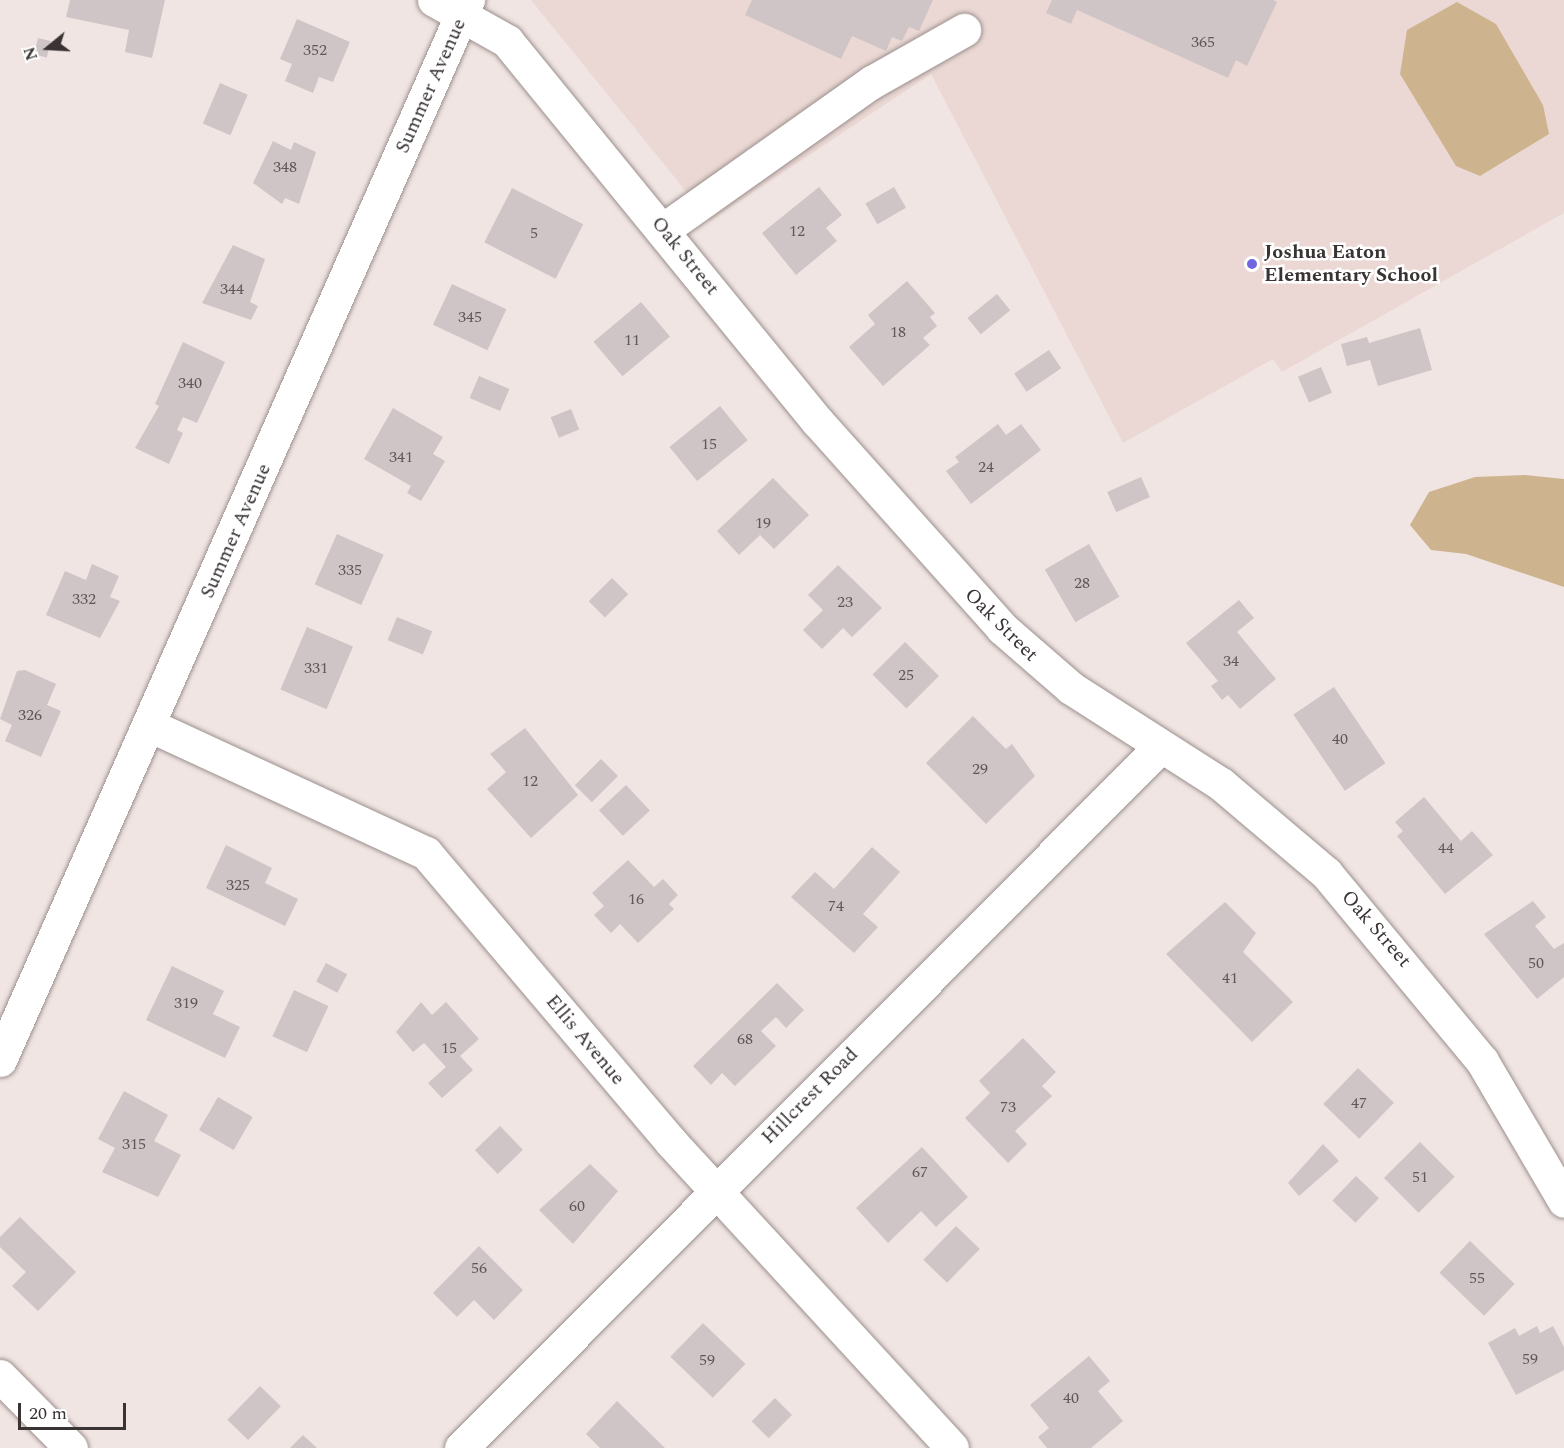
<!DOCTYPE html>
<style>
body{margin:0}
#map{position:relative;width:1564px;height:1448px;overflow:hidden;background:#f0e5e2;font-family:Spectral,serif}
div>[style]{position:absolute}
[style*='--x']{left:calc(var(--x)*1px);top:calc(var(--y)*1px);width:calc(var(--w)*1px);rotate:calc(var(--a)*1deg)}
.built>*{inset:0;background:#ebd8d4}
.green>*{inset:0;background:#cdb48e}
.building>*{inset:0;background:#d0c5c6;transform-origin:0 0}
.roads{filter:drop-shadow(0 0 2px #9b908e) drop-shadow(0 0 2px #9b908e)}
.minor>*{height:33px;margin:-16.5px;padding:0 16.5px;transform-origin:16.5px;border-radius:16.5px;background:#fff}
.dots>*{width:16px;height:16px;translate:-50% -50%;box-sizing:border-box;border:3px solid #fff;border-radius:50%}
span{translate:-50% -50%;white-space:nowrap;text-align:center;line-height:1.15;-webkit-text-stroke:5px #fff;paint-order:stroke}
.number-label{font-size:16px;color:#5f5858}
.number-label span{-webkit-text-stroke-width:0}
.street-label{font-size:20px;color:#393433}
.poi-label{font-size:20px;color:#393433;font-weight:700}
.left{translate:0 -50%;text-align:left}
.north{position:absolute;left:18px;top:18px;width:60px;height:60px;-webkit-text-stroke:4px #fff;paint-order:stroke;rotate:252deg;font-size:16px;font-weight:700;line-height:24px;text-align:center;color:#393433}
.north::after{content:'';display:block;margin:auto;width:21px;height:27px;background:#393433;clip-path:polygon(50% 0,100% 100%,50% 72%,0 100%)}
.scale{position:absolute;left:18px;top:1403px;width:108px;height:27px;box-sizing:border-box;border:3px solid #393433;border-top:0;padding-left:8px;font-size:18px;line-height:21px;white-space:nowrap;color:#393433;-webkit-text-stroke:4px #fff;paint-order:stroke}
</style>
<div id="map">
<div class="built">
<div style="clip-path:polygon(531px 0,1564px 0,1564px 213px,1282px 372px,1273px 359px,1123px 443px,931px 74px,710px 221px)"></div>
</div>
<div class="green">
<div style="clip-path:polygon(1457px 2px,1496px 24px,1543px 105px,1549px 134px,1480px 176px,1456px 166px,1400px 74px,1407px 30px)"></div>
<div style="clip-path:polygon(1525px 475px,1564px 479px,1564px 587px,1466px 554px,1431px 550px,1410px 525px,1429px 492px,1475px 477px)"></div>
</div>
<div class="building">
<div style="clip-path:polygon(70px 0,165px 0,152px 58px,125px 52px,129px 30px,66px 17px)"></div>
<div style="clip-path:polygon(752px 0,933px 0,919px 31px,909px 27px,902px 41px,892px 37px,886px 51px,852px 36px,841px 59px,745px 15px)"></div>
<div style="clip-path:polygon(1052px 0,1273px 0,1277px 2px,1247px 66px,1236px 60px,1228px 78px,1077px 10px,1071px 24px,1046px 13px)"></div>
<div style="clip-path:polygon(297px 19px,350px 42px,333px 82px,319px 77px,313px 93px,285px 81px,292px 64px,280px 59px)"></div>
<div style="left:38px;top:38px;width:13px;height:17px;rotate:13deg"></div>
<div style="left:220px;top:83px;width:30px;height:44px;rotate:23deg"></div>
<div style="clip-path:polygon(273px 141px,291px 150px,294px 142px,316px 152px,299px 204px,285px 198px,282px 204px,253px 183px)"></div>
<div style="clip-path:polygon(819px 187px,842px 215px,826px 228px,837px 241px,796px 275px,762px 233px)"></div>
<div style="left:894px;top:187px;width:24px;height:33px;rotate:60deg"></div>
<div style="left:512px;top:188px;width:80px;height:61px;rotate:27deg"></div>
<div style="clip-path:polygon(233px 245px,265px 259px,250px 302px,258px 306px,251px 320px,202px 303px)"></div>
<div style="clip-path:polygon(907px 281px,935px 313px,930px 317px,937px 326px,923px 338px,930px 345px,883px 386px,849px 347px,875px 324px,868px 315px)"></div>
<div style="left:452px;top:284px;width:60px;height:45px;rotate:25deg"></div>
<div style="left:997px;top:294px;width:21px;height:38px;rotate:51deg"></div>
<div style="left:641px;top:302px;width:45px;height:62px;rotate:50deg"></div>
<div style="clip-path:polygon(1420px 328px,1432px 370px,1378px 386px,1370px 360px,1347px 366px,1341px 344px,1367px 337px,1369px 343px)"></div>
<div style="clip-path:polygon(183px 342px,225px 362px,197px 423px,183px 417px,177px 430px,183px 433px,169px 464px,135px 448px,159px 406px,155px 404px)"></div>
<div style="left:1049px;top:350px;width:22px;height:42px;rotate:56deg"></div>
<div style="left:1321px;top:367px;width:28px;height:25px;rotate:67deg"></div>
<div style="left:479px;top:376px;width:33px;height:24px;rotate:23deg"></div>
<div style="left:720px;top:406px;width:44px;height:65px;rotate:51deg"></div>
<div style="clip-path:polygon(393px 408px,443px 437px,433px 454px,445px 461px,421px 501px,407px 493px,411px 486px,364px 459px)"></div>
<div style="left:571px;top:409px;width:22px;height:22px;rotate:68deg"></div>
<div style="clip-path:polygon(998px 424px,1006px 435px,1021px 424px,1041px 450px,971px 504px,946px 471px,959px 462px,955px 457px)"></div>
<div style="left:1141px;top:477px;width:22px;height:37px;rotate:66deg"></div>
<div style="clip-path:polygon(773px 478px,809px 515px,774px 549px,760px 535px,739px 555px,717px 531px)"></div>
<div style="left:337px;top:534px;width:51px;height:55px;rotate:24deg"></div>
<div style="left:1089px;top:544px;width:61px;height:51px;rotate:60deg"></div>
<div style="clip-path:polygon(92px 564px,119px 576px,110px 597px,120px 601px,100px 638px,46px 615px,65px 571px,86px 580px)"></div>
<div style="clip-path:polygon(838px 565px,882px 608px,852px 637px,843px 628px,822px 649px,803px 630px,823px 610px,808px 595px)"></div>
<div style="left:612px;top:578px;width:23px;height:33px;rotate:45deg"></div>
<div style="clip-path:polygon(1239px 600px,1254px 618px,1237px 632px,1276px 679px,1240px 709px,1228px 695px,1222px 700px,1211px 686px,1218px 681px,1186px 643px)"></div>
<div style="left:397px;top:617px;width:38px;height:25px;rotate:22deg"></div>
<div style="left:307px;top:627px;width:50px;height:68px;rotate:23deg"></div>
<div style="left:905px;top:642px;width:48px;height:46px;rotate:45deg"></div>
<div style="clip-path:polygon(25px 670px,56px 684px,47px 705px,61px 711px,41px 757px,5px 741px,12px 725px,0 719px,17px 671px)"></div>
<div style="left:1334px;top:687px;width:92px;height:49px;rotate:56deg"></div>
<div style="clip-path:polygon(973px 716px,1006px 749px,1012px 744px,1035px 776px,986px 824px,926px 763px)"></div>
<div style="clip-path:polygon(525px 728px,578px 795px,531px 838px,487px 789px,506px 772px,490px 754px)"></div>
<div style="left:601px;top:759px;width:24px;height:37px;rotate:45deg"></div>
<div style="left:626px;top:785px;width:35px;height:37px;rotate:47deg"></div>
<div style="clip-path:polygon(1424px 797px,1461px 841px,1472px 831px,1493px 855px,1445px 894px,1397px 836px,1403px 831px,1395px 822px)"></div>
<div style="clip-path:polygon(226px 845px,272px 868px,265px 883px,298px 899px,285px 926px,206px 888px)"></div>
<div style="clip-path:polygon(872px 847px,900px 872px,863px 914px,878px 927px,854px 953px,791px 897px,815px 872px,834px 889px)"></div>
<div style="clip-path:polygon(628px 860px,654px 887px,663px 879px,678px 895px,669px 904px,674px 909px,638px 943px,620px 924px,611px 933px,594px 915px,604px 906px,592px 893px)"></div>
<div style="clip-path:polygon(1533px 901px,1546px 917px,1535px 926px,1554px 949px,1564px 943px,1564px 977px,1537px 999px,1484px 934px)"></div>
<div style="clip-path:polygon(1225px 902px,1256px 933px,1243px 952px,1293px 1002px,1252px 1042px,1166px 954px)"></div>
<div style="left:326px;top:963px;width:24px;height:21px;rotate:28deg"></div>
<div style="clip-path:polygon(172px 966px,224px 991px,213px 1014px,240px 1027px,225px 1058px,146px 1020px)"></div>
<div style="clip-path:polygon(777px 983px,804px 1010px,786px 1028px,776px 1017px,761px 1031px,776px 1046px,735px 1086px,722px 1073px,711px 1085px,693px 1066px)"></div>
<div style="left:294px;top:990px;width:38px;height:51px;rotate:25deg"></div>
<div style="clip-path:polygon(421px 1002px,432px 1015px,446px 1002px,479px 1039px,460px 1056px,473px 1070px,442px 1098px,428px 1083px,446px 1067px,424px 1043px,413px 1052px,396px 1032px)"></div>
<div style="clip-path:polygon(1023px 1038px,1056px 1072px,1042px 1086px,1052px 1096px,1015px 1131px,1027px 1144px,1008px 1163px,965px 1118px,990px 1093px,979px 1081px)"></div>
<div style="left:1358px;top:1068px;width:50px;height:50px;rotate:44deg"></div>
<div style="clip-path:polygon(124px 1091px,168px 1115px,154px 1141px,181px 1155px,158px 1197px,102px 1172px,115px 1148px,98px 1139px)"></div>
<div style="left:218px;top:1097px;width:40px;height:38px;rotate:30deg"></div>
<div style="left:500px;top:1126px;width:33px;height:35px;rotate:46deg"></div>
<div style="left:1420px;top:1142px;width:49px;height:51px;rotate:45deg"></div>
<div style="clip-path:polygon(1323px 1144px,1339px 1161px,1299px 1196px,1288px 1183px)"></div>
<div style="clip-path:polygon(922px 1147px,968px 1197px,936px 1227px,921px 1211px,888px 1243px,856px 1208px)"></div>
<div style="clip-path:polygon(590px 1164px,618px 1191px,573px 1244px,539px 1210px)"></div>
<div style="left:1356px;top:1176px;width:32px;height:34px;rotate:44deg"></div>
<div style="clip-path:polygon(20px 1217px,76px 1272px,38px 1311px,12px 1286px,26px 1272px,0 1247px,0 1237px)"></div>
<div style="left:956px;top:1226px;width:33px;height:47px;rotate:44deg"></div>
<div style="left:1470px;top:1241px;width:62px;height:44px;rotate:44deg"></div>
<div style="clip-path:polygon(479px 1246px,523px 1290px,494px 1320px,474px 1300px,457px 1317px,433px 1293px)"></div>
<div style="left:703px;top:1323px;width:59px;height:47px;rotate:44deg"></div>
<div style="clip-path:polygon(1537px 1326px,1540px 1333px,1553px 1326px,1564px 1347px,1564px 1370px,1516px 1395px,1488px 1343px,1515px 1328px,1519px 1336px)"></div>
<div style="clip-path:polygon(1089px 1356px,1110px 1381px,1098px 1391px,1123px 1421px,1091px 1448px,1047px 1448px,1038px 1437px,1049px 1428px,1030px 1405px)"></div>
<div style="left:260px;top:1386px;width:29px;height:47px;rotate:44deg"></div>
<div style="left:775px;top:1398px;width:24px;height:33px;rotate:45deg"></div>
<div style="clip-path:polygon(617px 1401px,665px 1448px,600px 1448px,586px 1434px)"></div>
<div style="clip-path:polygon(303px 1435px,317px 1448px,290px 1448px)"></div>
</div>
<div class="roads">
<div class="minor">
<div style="--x:434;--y:0;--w:84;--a:29.3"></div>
<div style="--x:507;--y:41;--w:492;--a:50.8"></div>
<div style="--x:818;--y:422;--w:276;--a:48.2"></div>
<div style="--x:1002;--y:628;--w:91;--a:41"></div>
<div style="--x:1071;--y:688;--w:178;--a:32.6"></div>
<div style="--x:1221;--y:784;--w:138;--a:40.3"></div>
<div style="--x:1326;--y:873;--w:244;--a:50.3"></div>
<div style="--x:1482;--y:1061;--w:162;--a:59.6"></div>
<div style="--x:664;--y:229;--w:255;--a:-35.3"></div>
<div style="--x:872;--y:82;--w:106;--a:-29.5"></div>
<div style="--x:151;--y:726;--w:303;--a:24.8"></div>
<div style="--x:426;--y:853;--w:379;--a:49.7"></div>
<div style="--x:671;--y:1142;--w:415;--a:47.4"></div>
<div style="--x:0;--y:1060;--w:1159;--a:-66.18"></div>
<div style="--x:0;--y:1376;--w:101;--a:45.4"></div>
<div style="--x:461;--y:1448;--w:991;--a:-45.08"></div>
</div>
</div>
<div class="dots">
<div style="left:1252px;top:264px;background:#7165e0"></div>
</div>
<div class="number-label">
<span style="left:1203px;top:42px">365</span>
<span style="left:315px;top:50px">352</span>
<span style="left:285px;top:167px">348</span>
<span style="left:797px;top:231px">12</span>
<span style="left:534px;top:233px">5</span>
<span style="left:232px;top:289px">344</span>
<span style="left:470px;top:317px">345</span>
<span style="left:898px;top:332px">18</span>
<span style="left:632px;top:340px">11</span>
<span style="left:190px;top:383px">340</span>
<span style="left:709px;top:444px">15</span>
<span style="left:401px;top:457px">341</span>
<span style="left:986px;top:467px">24</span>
<span style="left:763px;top:523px">19</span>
<span style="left:350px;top:570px">335</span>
<span style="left:1082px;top:583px">28</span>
<span style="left:84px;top:599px">332</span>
<span style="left:845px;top:602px">23</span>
<span style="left:1231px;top:661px">34</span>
<span style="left:316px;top:668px">331</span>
<span style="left:906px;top:675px">25</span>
<span style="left:30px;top:715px">326</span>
<span style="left:1340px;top:739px">40</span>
<span style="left:980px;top:769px">29</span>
<span style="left:530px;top:781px">12</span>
<span style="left:1446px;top:848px">44</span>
<span style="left:238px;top:885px">325</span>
<span style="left:636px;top:899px">16</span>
<span style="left:836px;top:906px">74</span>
<span style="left:1536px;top:963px">50</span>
<span style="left:1230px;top:978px">41</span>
<span style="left:186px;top:1003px">319</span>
<span style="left:745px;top:1039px">68</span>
<span style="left:449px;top:1048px">15</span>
<span style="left:1359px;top:1103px">47</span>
<span style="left:1008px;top:1107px">73</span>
<span style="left:134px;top:1144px">315</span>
<span style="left:920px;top:1172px">67</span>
<span style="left:1420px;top:1177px">51</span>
<span style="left:577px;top:1206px">60</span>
<span style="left:479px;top:1268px">56</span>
<span style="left:1477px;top:1278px">55</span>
<span style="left:1530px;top:1359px">59</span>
<span style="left:707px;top:1360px">59</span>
<span style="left:1071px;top:1398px">40</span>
</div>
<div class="street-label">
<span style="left:431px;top:86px;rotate:-66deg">Summer Avenue</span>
<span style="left:685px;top:256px;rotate:51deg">Oak Street</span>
<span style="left:236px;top:531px;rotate:-66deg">Summer Avenue</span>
<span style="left:1001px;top:625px;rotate:45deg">Oak Street</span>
<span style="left:1376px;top:929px;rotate:49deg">Oak Street</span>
<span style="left:585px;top:1040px;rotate:50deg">Ellis Avenue</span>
<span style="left:810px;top:1096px;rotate:-45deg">Hillcrest Road</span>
</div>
<div class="poi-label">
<span class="left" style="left:1264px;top:264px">Joshua Eaton<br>Elementary School</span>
</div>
<div class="north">N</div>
<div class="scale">20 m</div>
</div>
